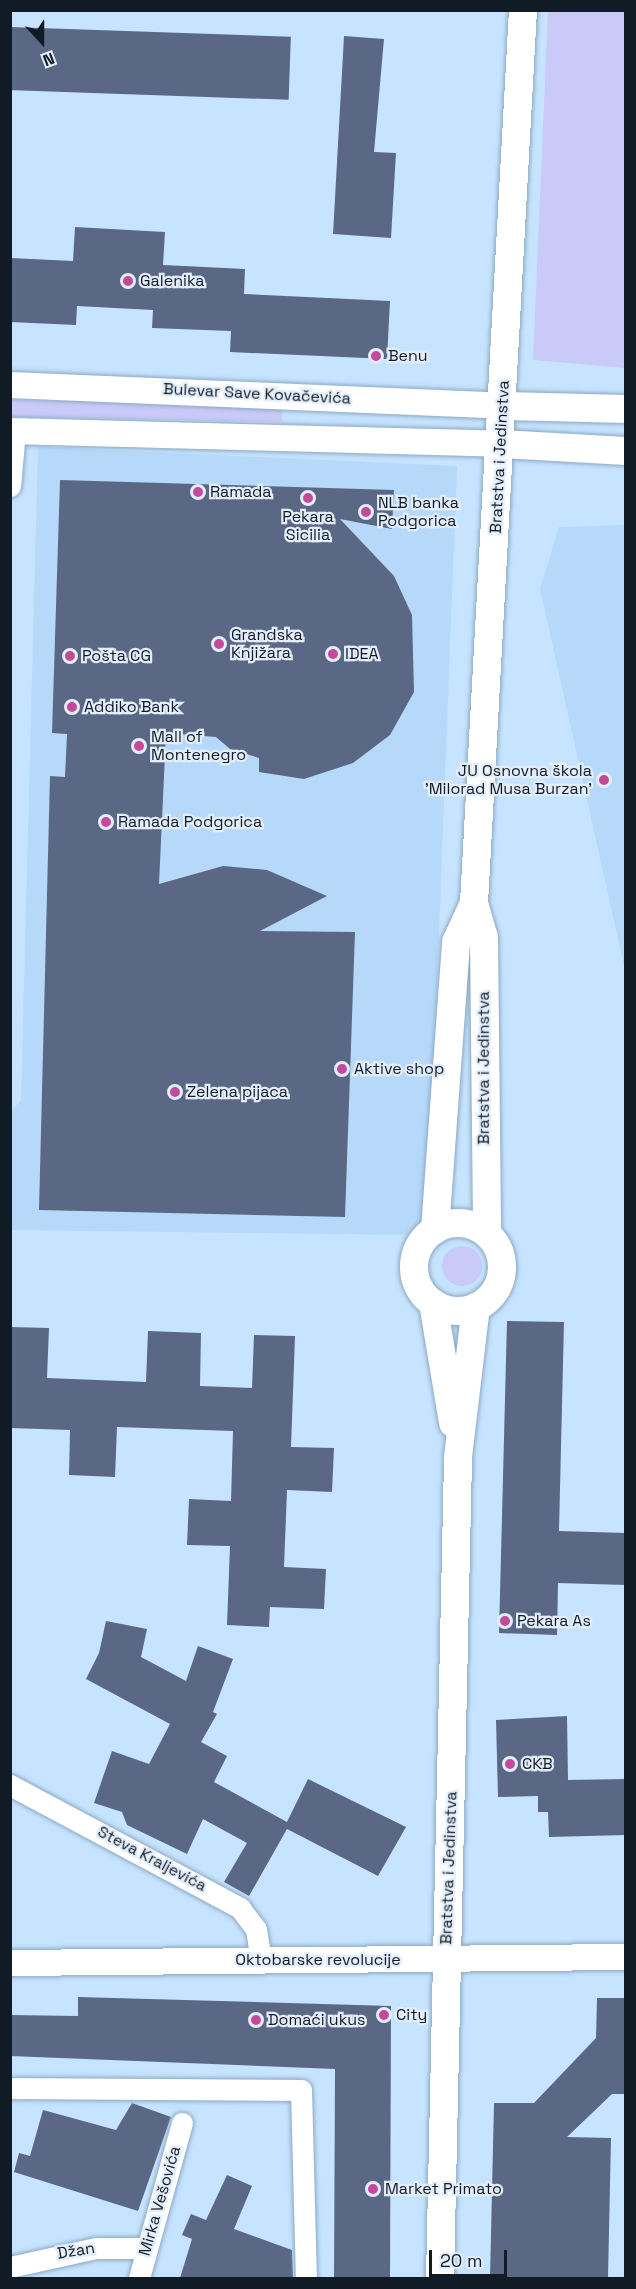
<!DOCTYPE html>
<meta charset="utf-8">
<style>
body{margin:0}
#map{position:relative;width:636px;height:2289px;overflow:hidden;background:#c6e4ff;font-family:"Space Grotesk",sans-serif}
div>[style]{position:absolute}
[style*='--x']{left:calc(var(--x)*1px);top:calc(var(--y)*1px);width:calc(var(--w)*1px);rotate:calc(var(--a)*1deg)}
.built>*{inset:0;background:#b6d9fa}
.green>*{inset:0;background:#cacaf9;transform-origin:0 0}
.round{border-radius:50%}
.building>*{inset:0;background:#5a6885;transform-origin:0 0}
.roads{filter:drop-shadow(0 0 2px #8da9c3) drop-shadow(0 0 2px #8da9c3)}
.minor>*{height:21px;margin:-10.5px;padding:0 10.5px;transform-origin:10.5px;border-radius:10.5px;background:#fff}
.tertiary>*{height:26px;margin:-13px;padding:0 13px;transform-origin:13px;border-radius:13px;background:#fff}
.secondary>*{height:28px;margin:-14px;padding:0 14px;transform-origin:14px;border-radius:14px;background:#fff}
.secondary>.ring{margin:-14px;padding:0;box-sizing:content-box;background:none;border:28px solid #fff;border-radius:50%}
.dots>*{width:16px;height:16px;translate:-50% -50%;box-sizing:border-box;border:3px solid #e3eefa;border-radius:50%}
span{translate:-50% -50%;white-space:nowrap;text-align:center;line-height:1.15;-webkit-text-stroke:4.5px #e3eefa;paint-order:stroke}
.poi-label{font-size:16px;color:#111b25}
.left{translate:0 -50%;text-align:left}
.right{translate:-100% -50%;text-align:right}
.street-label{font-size:16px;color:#111b25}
.frame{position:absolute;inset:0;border:12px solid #111b25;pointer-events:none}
.north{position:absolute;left:12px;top:12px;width:60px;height:60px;-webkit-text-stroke:4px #e3eefa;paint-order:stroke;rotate:159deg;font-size:16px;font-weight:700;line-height:24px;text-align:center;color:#111b25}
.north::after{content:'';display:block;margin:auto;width:21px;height:27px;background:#111b25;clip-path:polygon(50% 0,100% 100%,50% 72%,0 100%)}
.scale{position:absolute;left:429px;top:2250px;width:78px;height:27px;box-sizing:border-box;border:3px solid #111b25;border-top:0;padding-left:8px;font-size:18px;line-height:21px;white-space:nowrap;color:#111b25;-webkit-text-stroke:4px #e3eefa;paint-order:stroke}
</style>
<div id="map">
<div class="built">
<div style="clip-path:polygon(38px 447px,457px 466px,428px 1218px,412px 1235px,11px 1230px,11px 1111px,21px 1100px)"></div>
<div style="clip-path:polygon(625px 525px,626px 525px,625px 970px,540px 589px,559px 527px)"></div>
</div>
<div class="green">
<div style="clip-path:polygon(548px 11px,625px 11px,625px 368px,533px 360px)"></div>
<div style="left:11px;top:400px;width:271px;height:17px;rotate:1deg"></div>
<div class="round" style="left:442px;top:1246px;width:40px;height:40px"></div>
</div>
<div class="building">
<div style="left:10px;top:27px;width:281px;height:63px;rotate:2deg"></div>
<div style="clip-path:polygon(344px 36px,384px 39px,374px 152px,396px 153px,391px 238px,333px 234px)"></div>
<div style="clip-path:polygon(75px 227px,165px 232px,163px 265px,245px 269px,244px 294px,390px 301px,387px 359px,230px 352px,231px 331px,152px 328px,153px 310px,77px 306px,76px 325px,10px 322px,10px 258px,73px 261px)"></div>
<div style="clip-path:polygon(60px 480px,394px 490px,392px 529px,340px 519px,394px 576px,412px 615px,414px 692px,390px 735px,353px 763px,304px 779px,259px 772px,259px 758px,230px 749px,216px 737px,166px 733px,159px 884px,223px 866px,267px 870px,327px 896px,260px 931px,355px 932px,345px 1217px,39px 1210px,50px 776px,65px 777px,67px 734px,52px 733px)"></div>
<div style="clip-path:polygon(507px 1321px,564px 1322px,559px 1531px,626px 1533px,626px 1585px,558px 1583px,557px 1635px,499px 1633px)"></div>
<div style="clip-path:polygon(10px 1327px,49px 1328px,47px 1378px,146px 1382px,148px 1331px,201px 1333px,200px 1386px,252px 1388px,254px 1335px,295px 1336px,291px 1447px,334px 1448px,332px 1492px,287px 1490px,284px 1567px,326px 1569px,324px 1609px,270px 1607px,269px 1627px,227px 1625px,230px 1546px,187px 1545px,189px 1499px,231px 1501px,233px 1431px,117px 1427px,115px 1477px,69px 1475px,70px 1430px,10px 1428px)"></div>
<div style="clip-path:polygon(106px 1621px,147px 1629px,141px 1657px,186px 1681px,198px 1646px,233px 1659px,213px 1712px,217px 1714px,201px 1742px,227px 1756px,214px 1782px,287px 1822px,308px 1779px,406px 1827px,378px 1876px,287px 1829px,249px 1896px,224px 1882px,247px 1843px,203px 1819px,187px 1854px,127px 1825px,122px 1812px,94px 1803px,112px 1751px,149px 1764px,170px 1724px,86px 1679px,99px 1653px)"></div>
<div style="clip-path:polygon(567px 1716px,568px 1780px,626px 1779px,626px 1835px,549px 1837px,548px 1812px,538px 1812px,538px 1796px,498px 1797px,496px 1720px)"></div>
<div style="clip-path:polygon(78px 1997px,391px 2006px,390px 2278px,334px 2278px,335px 2069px,10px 2056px,10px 2015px,78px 2016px)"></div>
<div style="clip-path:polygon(597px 1998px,626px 1998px,626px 2094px,612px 2094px,567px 2137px,611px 2138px,608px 2278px,490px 2278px,494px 2103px,534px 2103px,596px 2038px)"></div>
<div style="clip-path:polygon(132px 2103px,171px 2117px,138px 2211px,14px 2172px,19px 2153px,30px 2156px,43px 2110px,116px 2130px)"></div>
<div style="clip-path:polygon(227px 2175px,252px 2186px,234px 2229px,292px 2250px,293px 2278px,180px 2278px,192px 2239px,182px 2235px,191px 2214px,206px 2220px)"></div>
</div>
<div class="roads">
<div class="minor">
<div style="--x:10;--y:486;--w:55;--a:-84.8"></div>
<div style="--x:10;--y:1785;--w:261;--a:28.1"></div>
<div style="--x:240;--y:1908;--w:26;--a:53"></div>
<div style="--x:256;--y:1929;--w:32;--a:81"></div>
<div style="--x:10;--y:2088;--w:291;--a:0.4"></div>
<div style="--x:301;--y:2090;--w:188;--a:88.5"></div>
<div style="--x:10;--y:2267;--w:88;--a:-12.5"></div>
<div style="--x:96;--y:2248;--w:48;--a:0"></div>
<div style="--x:139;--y:2278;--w:161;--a:-74.5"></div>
</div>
<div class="tertiary">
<div style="--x:10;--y:385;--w:494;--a:2.4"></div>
<div style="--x:10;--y:431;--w:491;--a:1.5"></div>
<div style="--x:10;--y:1963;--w:616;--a:-0.56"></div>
</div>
<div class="secondary">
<div style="--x:504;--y:406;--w:122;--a:1.4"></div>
<div style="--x:501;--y:444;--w:125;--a:3.2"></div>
<div style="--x:474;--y:903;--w:35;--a:74"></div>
<div style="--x:484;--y:937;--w:296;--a:89.4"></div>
<div class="ring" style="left:414px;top:1223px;width:60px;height:60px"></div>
<div style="--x:435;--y:1230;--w:289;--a:-85.8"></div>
<div style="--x:456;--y:942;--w:43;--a:-65.2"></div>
<div style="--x:474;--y:903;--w:894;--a:-86.86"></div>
<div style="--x:433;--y:1303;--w:122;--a:80.5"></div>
<div style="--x:440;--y:2278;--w:821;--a:-88.74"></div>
<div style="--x:458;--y:1457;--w:151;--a:-83.2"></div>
</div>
</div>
<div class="dots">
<div style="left:128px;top:281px;background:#c4499b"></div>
<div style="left:376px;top:356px;background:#c4499b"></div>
<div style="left:198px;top:492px;background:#c4499b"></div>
<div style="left:308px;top:498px;background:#c4499b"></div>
<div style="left:366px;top:512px;background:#c4499b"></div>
<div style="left:219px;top:644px;background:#c4499b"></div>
<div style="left:333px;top:654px;background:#c4499b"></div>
<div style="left:70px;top:656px;background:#c4499b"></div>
<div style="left:72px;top:707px;background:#c4499b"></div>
<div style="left:139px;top:746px;background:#c4499b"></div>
<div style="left:604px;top:780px;background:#c4499b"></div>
<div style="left:106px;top:822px;background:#c4499b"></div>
<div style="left:342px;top:1069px;background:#c4499b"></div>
<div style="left:175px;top:1092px;background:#c4499b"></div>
<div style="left:505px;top:1621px;background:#c4499b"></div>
<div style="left:510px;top:1764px;background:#c4499b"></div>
<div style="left:384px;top:2015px;background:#c4499b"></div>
<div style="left:256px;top:2020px;background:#c4499b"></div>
<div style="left:373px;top:2189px;background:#c4499b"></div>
</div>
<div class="poi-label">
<span class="left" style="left:140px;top:281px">Galenika</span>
<span class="left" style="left:388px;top:356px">Benu</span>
<span class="left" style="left:210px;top:492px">Ramada</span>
<span class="left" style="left:378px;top:512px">NLB banka<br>Podgorica</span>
<span style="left:308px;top:526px">Pekara<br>Sicilia</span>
<span class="left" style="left:231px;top:644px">Grandska<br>Knjižara</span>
<span class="left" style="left:345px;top:654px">IDEA</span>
<span class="left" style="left:82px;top:656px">Pošta CG</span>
<span class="left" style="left:84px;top:707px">Addiko Bank</span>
<span class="left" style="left:151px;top:746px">Mall of<br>Montenegro</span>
<span class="right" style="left:592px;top:780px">JU Osnovna škola<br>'Milorad Musa Burzan'</span>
<span class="left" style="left:118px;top:822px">Ramada Podgorica</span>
<span class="left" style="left:354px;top:1069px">Aktive shop</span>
<span class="left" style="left:187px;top:1092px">Zelena pijaca</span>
<span class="left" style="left:517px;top:1621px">Pekara As</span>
<span class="left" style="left:522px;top:1764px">CKB</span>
<span class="left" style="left:396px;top:2015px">City</span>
<span class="left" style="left:268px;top:2020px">Domaći ukus</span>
<span class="left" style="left:385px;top:2189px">Market Primato</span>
</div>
<div class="street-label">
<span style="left:257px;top:394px;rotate:3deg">Bulevar Save Kovačevića</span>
<span style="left:500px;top:457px;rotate:-87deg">Bratstva i Jedinstva</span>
<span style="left:484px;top:1068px;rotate:-90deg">Bratstva i Jedinstva</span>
<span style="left:152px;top:1859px;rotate:28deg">Steva Kraljevića</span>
<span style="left:449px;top:1868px;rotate:-88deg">Bratstva i Jedinstva</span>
<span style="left:318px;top:1960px">Oktobarske revolucije</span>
<span style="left:160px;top:2201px;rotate:-74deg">Mirka Vešovića</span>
<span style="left:76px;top:2251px;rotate:-9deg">Džan</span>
</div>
<div class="frame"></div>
<div class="north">N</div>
<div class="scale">20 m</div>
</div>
